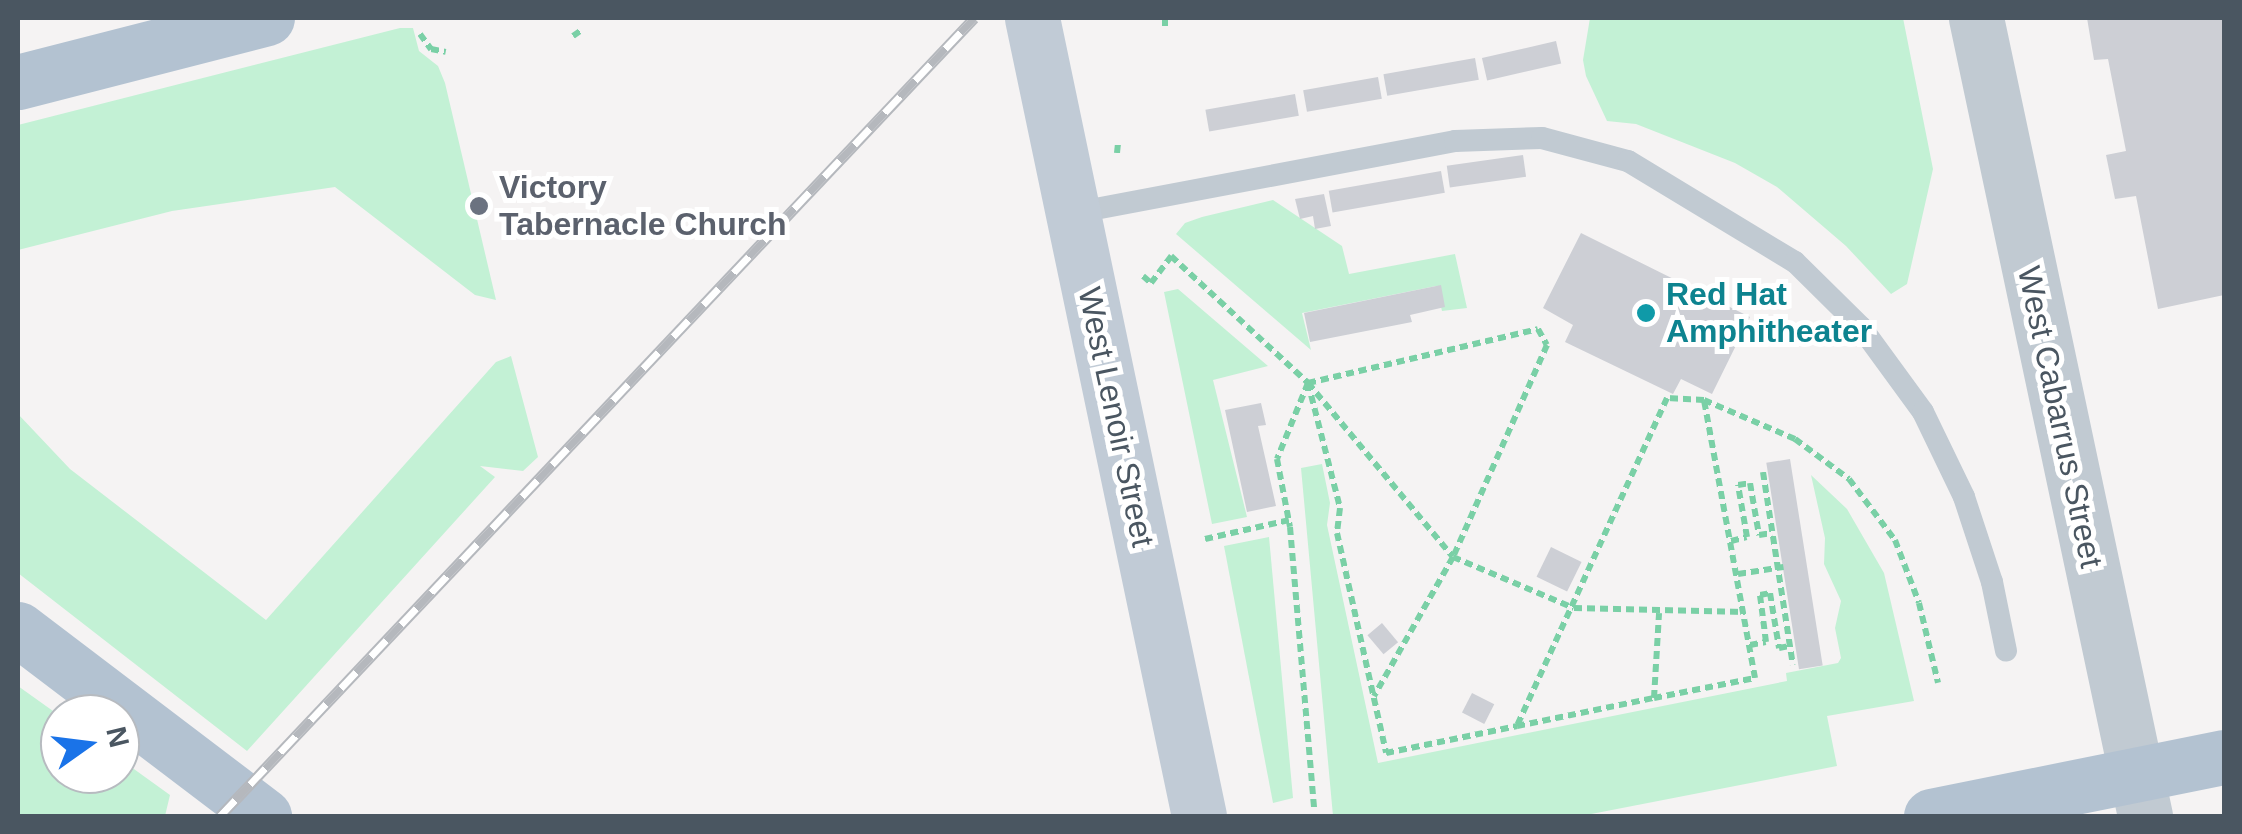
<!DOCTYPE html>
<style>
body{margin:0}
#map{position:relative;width:2242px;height:834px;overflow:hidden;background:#f5f3f3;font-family:Arial,sans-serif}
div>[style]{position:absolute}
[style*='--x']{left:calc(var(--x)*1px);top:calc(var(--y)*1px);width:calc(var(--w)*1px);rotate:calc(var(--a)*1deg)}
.green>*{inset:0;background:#c3f1d5}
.building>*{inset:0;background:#cdcfd5;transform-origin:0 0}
.path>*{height:6px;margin-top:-3px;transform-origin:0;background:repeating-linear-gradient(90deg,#7ad0a6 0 8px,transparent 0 13px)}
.service>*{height:22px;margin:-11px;padding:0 11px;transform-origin:11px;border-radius:11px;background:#c1cad2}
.tertiary>*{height:55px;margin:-27.5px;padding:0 27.5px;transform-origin:27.5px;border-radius:27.5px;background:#c1cad2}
.secondary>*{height:55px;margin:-27.5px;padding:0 27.5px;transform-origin:27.5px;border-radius:27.5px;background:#c1cbd6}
.primary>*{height:55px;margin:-27.5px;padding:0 27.5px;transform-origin:27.5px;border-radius:27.5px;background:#b3c2d1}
.rail>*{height:11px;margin-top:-5.5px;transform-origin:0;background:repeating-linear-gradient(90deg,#fff 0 22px,#b5b8bd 0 44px);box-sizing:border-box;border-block:2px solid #b5b8bd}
.dots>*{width:28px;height:28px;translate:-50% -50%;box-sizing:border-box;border:5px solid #fff;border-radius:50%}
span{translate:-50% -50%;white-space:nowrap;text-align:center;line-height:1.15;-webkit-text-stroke:10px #fff;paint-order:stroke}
.worship-label{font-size:32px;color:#5b616d;font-weight:700}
.left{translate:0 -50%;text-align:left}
.culture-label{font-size:32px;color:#0d838f;font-weight:700}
.street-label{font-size:32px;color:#4a5661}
.frame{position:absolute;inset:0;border:20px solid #4a5661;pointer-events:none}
.north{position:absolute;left:40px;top:694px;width:100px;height:100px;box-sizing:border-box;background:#fff;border:2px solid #b7bbc0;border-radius:50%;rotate:76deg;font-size:28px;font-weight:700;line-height:40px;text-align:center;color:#4a5661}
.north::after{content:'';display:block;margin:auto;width:35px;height:45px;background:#1a73e8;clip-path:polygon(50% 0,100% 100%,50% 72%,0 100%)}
</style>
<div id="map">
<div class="green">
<div style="clip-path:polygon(1590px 18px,1903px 18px,1933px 169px,1907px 284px,1891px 294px,1846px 246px,1777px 187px,1735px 163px,1636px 124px,1607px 121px,1586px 76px,1583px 60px)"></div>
<div style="clip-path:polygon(400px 28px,413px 28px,419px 51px,438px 66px,445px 83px,496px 300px,475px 295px,335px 187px,172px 211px,18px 250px,18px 125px)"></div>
<div style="clip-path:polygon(1273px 200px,1342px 246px,1349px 274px,1455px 254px,1467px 308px,1442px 311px,1436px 286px,1302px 313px,1311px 350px,1176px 234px,1185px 223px,1202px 217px)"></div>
<div style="clip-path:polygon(1178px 289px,1268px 366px,1213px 380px,1247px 517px,1212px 524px,1164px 292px)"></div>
<div style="clip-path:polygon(511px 356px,538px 457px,523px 471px,480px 466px,495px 477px,247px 751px,18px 573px,18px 414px,70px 469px,266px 620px,496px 362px)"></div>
<div style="clip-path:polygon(1322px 464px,1330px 503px,1327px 525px,1378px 763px,1787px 681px,1786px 673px,1838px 663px,1841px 658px,1835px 628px,1841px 601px,1824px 564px,1825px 538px,1811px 475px,1847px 509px,1884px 573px,1914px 701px,1827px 716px,1837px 766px,1581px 816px,1333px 816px,1301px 468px)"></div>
<div style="clip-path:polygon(1269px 537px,1293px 798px,1273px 803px,1224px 546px)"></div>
<div style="clip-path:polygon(18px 686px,60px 716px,60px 774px,120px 774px,120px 759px,170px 795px,165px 816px,18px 816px)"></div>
</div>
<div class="building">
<div style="clip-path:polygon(2087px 18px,2224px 18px,2224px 295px,2158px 309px,2136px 196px,2115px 199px,2106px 155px,2126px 151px,2108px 59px,2094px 60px)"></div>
<div style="left:1556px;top:41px;width:23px;height:76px;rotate:77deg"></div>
<div style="left:1475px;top:58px;width:22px;height:93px;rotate:80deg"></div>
<div style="left:1378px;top:77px;width:22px;height:76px;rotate:80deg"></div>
<div style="left:1295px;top:94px;width:22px;height:91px;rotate:80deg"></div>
<div style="left:1523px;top:155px;width:22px;height:77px;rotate:82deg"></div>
<div style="left:1441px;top:171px;width:22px;height:114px;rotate:80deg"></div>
<div style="clip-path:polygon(1324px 194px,1331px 226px,1315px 229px,1313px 216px,1300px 219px,1295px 199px)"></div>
<div style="clip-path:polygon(1581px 233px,1750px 317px,1712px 394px,1681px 379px,1673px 394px,1565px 342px,1573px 325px,1543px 308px)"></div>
<div style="clip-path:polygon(1441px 285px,1445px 307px,1410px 315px,1412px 322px,1310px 342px,1304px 313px)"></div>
<div style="clip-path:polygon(1261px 403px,1266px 425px,1258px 426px,1276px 506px,1247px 512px,1225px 410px)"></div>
<div style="left:1790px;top:459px;width:209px;height:24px;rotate:81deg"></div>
<div style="left:1551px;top:547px;width:34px;height:33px;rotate:26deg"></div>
<div style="left:1382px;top:623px;width:25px;height:19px;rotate:50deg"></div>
<div style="left:1472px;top:693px;width:25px;height:22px;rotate:27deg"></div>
</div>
<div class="path">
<div style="--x:1165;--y:18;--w:8;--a:90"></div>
<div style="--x:420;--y:34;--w:19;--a:54"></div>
<div style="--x:431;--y:49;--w:15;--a:11"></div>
<div style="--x:573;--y:36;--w:12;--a:-35"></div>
<div style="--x:1117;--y:153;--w:10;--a:-84"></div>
<div style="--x:1143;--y:276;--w:11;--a:41"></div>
<div style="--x:1151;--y:283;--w:34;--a:-53"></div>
<div style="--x:1171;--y:256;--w:187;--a:42.8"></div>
<div style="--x:1308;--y:383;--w:226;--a:50.2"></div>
<div style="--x:1453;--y:557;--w:131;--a:22.9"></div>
<div style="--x:1574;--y:608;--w:171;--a:1.3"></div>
<div style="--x:1308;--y:383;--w:129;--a:75.6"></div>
<div style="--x:1340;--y:508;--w:25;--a:97"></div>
<div style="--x:1337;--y:533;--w:225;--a:77.4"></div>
<div style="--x:1386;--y:753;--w:134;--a:-11.6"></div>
<div style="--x:1517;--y:726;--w:140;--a:-11.6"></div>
<div style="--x:1654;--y:698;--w:103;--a:-11.2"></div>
<div style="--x:1755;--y:678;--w:283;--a:-100.4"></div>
<div style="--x:1704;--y:400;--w:37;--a:-177"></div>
<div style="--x:1667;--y:398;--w:361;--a:114.6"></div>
<div style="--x:1308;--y:383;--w:236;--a:-13.2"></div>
<div style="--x:1538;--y:329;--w:18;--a:61"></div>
<div style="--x:1547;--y:345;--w:232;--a:113.9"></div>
<div style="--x:1453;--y:557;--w:160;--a:119.6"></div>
<div style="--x:1308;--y:383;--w:82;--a:112.2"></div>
<div style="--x:1277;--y:459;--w:69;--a:79.2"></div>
<div style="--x:1290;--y:527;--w:282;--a:85.1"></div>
<div style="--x:1704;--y:400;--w:99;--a:23.2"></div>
<div style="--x:1795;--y:439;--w:67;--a:36.5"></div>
<div style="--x:1849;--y:479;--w:76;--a:53"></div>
<div style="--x:1895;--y:540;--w:67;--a:69.1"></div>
<div style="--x:1919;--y:603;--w:82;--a:76.6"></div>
<div style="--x:1763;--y:472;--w:195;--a:81.2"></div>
<div style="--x:1205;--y:539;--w:86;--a:-12.7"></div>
<div style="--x:1731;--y:541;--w:16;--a:-14"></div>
<div style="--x:1747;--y:537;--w:53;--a:-99.8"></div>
<div style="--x:1738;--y:485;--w:12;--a:-9"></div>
<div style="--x:1750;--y:483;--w:53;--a:80.2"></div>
<div style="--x:1759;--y:535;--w:13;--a:-9"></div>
<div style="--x:1738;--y:574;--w:46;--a:-8.8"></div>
<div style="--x:1750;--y:645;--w:16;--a:-11"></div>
<div style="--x:1766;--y:642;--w:47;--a:-97.3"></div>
<div style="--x:1760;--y:595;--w:10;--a:-11"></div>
<div style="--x:1770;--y:593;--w:56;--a:80.7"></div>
<div style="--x:1779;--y:648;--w:10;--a:-11"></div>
<div style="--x:1654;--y:698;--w:85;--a:-86.6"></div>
</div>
<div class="service">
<div style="--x:1074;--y:213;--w:388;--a:-10.7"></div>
<div style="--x:1455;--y:141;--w:87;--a:-2"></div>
<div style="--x:1542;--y:138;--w:89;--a:15"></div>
<div style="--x:1628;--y:161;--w:195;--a:31.2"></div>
<div style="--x:1795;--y:262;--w:93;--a:44.6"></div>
<div style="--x:1861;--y:327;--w:105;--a:53.9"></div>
<div style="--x:1923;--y:412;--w:94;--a:64.2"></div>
<div style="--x:1964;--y:497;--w:89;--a:71.8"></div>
<div style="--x:1992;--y:582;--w:70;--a:78.5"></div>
</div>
<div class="tertiary">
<div style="--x:1976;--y:18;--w:816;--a:78.04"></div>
</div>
<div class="secondary">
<div style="--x:1032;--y:18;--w:815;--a:78.18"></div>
</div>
<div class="primary">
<div style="--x:18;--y:82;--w:257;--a:-14.4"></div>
<div style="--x:18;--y:629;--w:309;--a:37.2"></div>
<div style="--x:1931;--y:816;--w:299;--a:-11.4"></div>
</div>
<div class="rail">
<div style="--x:220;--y:816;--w:1098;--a:-46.62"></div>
</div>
<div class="dots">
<div style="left:479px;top:206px;background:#6b7280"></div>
<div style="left:1646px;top:313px;background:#0f9aa8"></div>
</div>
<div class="worship-label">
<span class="left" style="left:499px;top:206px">Victory<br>Tabernacle Church</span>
</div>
<div class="culture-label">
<span class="left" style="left:1666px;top:313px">Red Hat<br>Amphitheater</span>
</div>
<div class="street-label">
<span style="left:1116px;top:417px;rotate:78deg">West Lenoir Street</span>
<span style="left:2060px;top:417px;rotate:78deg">West Cabarrus Street</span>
</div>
<div class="frame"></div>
<div class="north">N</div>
</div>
